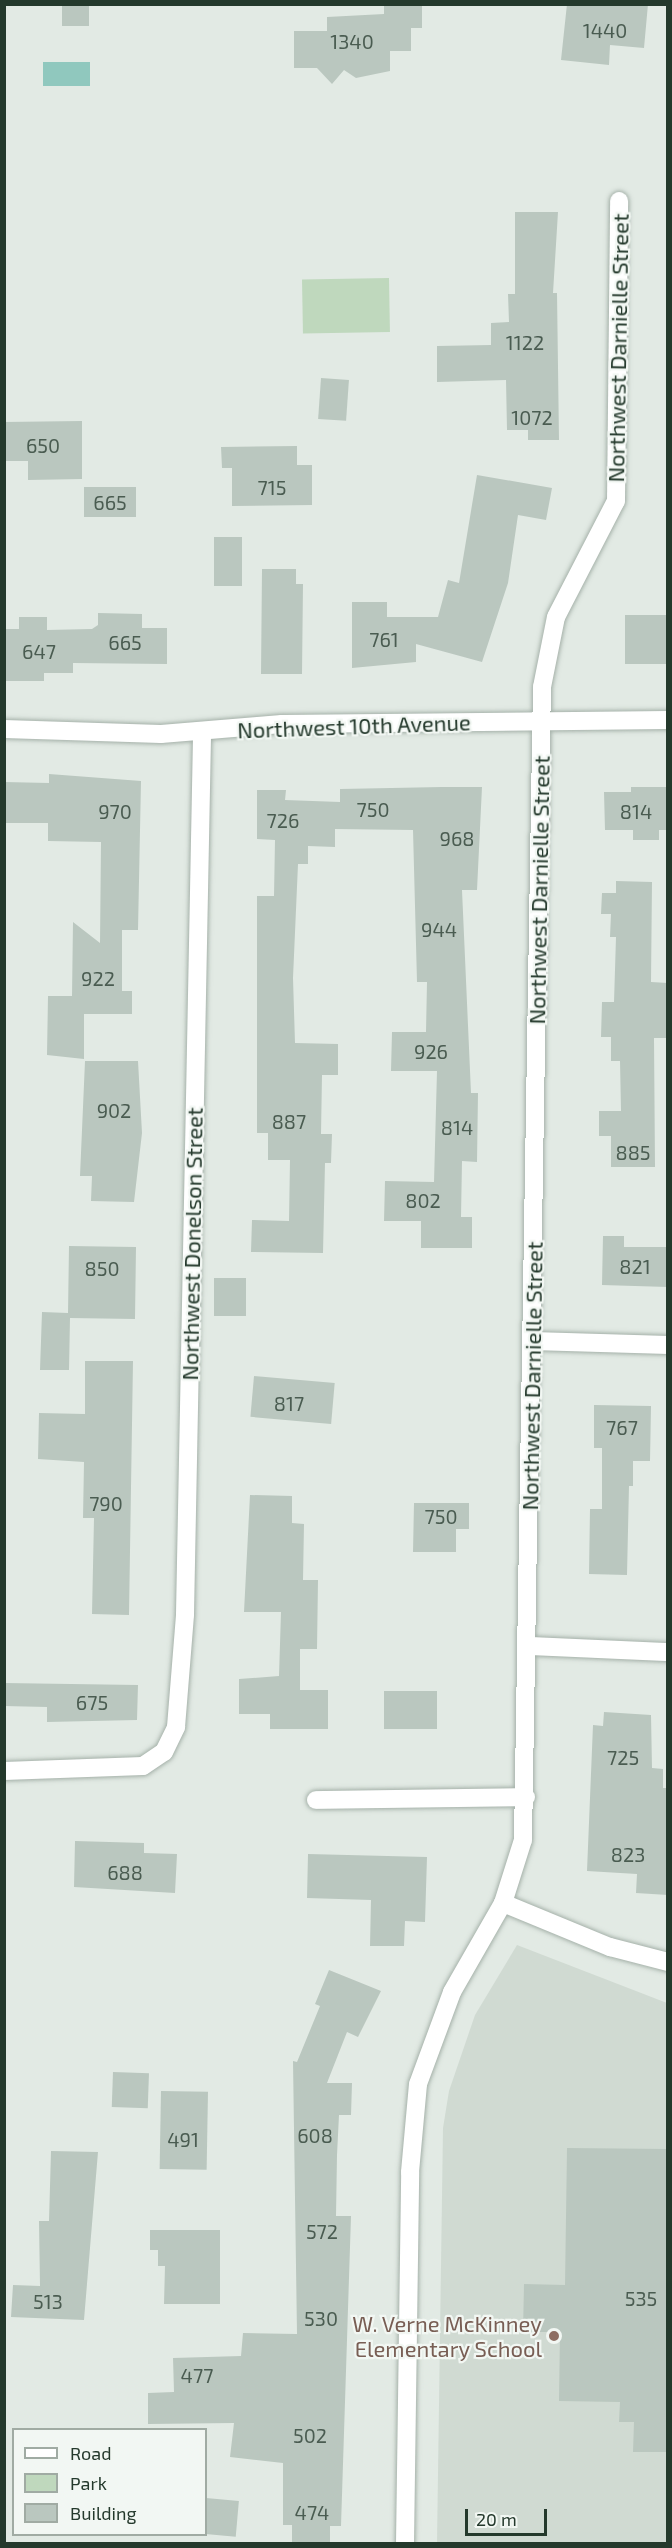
<!DOCTYPE html>
<style>
body{margin:0}
#map{position:relative;width:672px;height:2548px;overflow:hidden;background:#e2eae4;font-family:"Exo 2",sans-serif}
div>[style]{position:absolute}
[style*='--x']{left:calc(var(--x)*1px);top:calc(var(--y)*1px);width:calc(var(--w)*1px);rotate:calc(var(--a)*1deg)}
.built>*{inset:0;background:#d0dad2}
.green>*{inset:0;background:#bfd8bd;transform-origin:0 0}
.water>*{inset:0;background:#90c8be;transform-origin:0 0}
.building>*{inset:0;background:#bac7bf;transform-origin:0 0}
.roads{filter:drop-shadow(0 0 2px #a5b1a9) drop-shadow(0 0 2px #a5b1a9)}
.minor>*{height:18px;margin:-9px;padding:0 9px;transform-origin:9px;border-radius:9px;background:#fff}
.dots>*{width:16px;height:16px;translate:-50% -50%;box-sizing:border-box;border:3px solid #f2f7f3;border-radius:50%}
span{translate:-50% -50%;white-space:nowrap;text-align:center;line-height:1.15;-webkit-text-stroke:4.5px #f2f7f3;paint-order:stroke}
.number-label{font-size:20px;color:#4a5c51}
.number-label span{-webkit-text-stroke-width:0}
.street-label{font-size:22px;color:#24392c}
.education-label{font-size:22px;color:#785e54}
.right{translate:-100% -50%;text-align:right}
.frame{position:absolute;inset:0;border:6px solid #24392c;pointer-events:none}
.legend{position:absolute;left:12px;top:2428px;width:195px;height:108px;box-sizing:border-box;background:#f2f7f3;border:2px solid #a0aba3;margin:0;padding:8px 10px;list-style:none;font-size:18px;color:#24392c}
.legend li{display:flex;align-items:center;gap:12px;height:30px}
.legend b{width:30px;border:2px solid #a0aba3}
.scale{position:absolute;left:465px;top:2509px;width:82px;height:27px;box-sizing:border-box;border:3px solid #24392c;border-top:0;padding-left:8px;font-size:18px;line-height:21px;white-space:nowrap;color:#24392c;-webkit-text-stroke:4px #f2f7f3;paint-order:stroke}
</style>
<div id="map">
<div class="built">
<div style="clip-path:polygon(517px 1945px,667px 2003px,667px 2543px,437px 2544px,443px 2128px,449px 2091px,475px 2015px)"></div>
</div>
<div class="green">
<div style="left:389px;top:278px;width:54px;height:87px;rotate:89deg"></div>
</div>
<div class="water">
<div style="left:43px;top:62px;width:47px;height:24px"></div>
</div>
<div class="building">
<div style="left:62px;top:4px;width:27px;height:22px"></div>
<div style="clip-path:polygon(384px 4px,422px 4px,422px 28px,411px 28px,411px 51px,390px 51px,390px 71px,356px 78px,344px 70px,332px 84px,317px 68px,294px 68px,294px 31px,327px 31px,327px 17px,384px 14px)"></div>
<div style="clip-path:polygon(567px 4px,648px 4px,644px 48px,610px 45px,609px 65px,561px 60px)"></div>
<div style="clip-path:polygon(515px 212px,558px 212px,553px 293px,557px 293px,559px 440px,528px 440px,528px 430px,507px 430px,506px 380px,437px 382px,437px 346px,491px 345px,491px 323px,509px 322px,508px 294px,515px 294px)"></div>
<div style="left:321px;top:378px;width:28px;height:41px;rotate:4deg"></div>
<div style="clip-path:polygon(82px 421px,82px 479px,28px 480px,28px 461px,4px 461px,4px 422px)"></div>
<div style="clip-path:polygon(297px 446px,297px 465px,312px 465px,312px 505px,232px 506px,232px 468px,222px 468px,221px 447px)"></div>
<div style="clip-path:polygon(477px 475px,552px 488px,546px 520px,518px 515px,508px 583px,482px 662px,416px 644px,416px 662px,352px 668px,352px 602px,387px 602px,387px 617px,438px 617px,448px 580px,459px 583px)"></div>
<div style="left:84px;top:487px;width:52px;height:30px"></div>
<div style="left:214px;top:537px;width:28px;height:49px"></div>
<div style="clip-path:polygon(262px 569px,296px 569px,296px 584px,303px 584px,302px 674px,261px 674px)"></div>
<div style="clip-path:polygon(98px 613px,142px 614px,142px 628px,167px 628px,167px 664px,73px 663px,73px 673px,44px 673px,44px 681px,4px 681px,4px 629px,19px 629px,19px 617px,47px 617px,47px 630px,92px 629px,98px 625px)"></div>
<div style="left:668px;top:615px;width:49px;height:43px;rotate:90deg"></div>
<div style="clip-path:polygon(49px 774px,141px 781px,138px 930px,122px 930px,122px 991px,132px 991px,132px 1014px,84px 1014px,84px 1059px,47px 1055px,48px 996px,72px 996px,73px 922px,100px 943px,101px 842px,48px 841px,48px 823px,4px 823px,4px 782px,49px 783px)"></div>
<div style="clip-path:polygon(442px 787px,482px 787px,477px 890px,462px 890px,471px 1093px,478px 1093px,477px 1162px,462px 1161px,461px 1217px,472px 1217px,472px 1248px,421px 1248px,421px 1221px,384px 1221px,385px 1181px,434px 1182px,437px 1071px,391px 1071px,392px 1032px,426px 1032px,427px 982px,417px 982px,413px 830px,335px 829px,335px 847px,308px 846px,308px 864px,298px 864px,293px 978px,295px 1043px,338px 1044px,338px 1075px,322px 1075px,321px 1134px,332px 1134px,331px 1163px,325px 1163px,323px 1253px,251px 1252px,252px 1220px,289px 1221px,290px 1160px,268px 1160px,268px 1133px,257px 1133px,257px 896px,274px 896px,275px 840px,257px 839px,257px 790px,286px 790px,285px 800px,340px 802px,340px 789px)"></div>
<div style="clip-path:polygon(631px 787px,668px 787px,668px 830px,659px 830px,659px 840px,633px 840px,633px 830px,605px 830px,604px 792px,631px 792px)"></div>
<div style="clip-path:polygon(616px 881px,652px 882px,651px 982px,668px 983px,668px 1038px,654px 1038px,655px 1167px,611px 1167px,611px 1136px,599px 1136px,599px 1111px,621px 1111px,620px 1061px,611px 1061px,611px 1037px,601px 1037px,602px 1002px,614px 1002px,616px 937px,610px 937px,611px 914px,601px 914px,602px 893px,616px 893px)"></div>
<div style="clip-path:polygon(85px 1061px,138px 1061px,142px 1133px,134px 1202px,91px 1201px,92px 1176px,80px 1176px)"></div>
<div style="clip-path:polygon(603px 1236px,624px 1236px,624px 1247px,668px 1247px,668px 1287px,602px 1285px)"></div>
<div style="clip-path:polygon(69px 1246px,136px 1247px,135px 1319px,70px 1318px,69px 1370px,40px 1370px,42px 1312px,68px 1313px)"></div>
<div style="left:214px;top:1278px;width:32px;height:38px"></div>
<div style="clip-path:polygon(85px 1361px,133px 1361px,129px 1615px,92px 1614px,94px 1518px,83px 1518px,84px 1462px,38px 1459px,39px 1413px,85px 1414px)"></div>
<div style="left:254px;top:1376px;width:81px;height:41px;rotate:5deg"></div>
<div style="clip-path:polygon(594px 1405px,651px 1406px,650px 1461px,633px 1461px,633px 1486px,629px 1486px,627px 1575px,589px 1574px,590px 1509px,602px 1509px,602px 1448px,594px 1448px)"></div>
<div style="clip-path:polygon(250px 1495px,292px 1496px,292px 1523px,304px 1524px,303px 1580px,318px 1580px,317px 1649px,300px 1649px,300px 1690px,328px 1690px,328px 1729px,270px 1729px,270px 1714px,239px 1714px,239px 1679px,279px 1676px,281px 1612px,244px 1612px)"></div>
<div style="clip-path:polygon(414px 1503px,469px 1503px,469px 1529px,456px 1529px,456px 1552px,413px 1552px)"></div>
<div style="clip-path:polygon(4px 1683px,138px 1685px,137px 1720px,47px 1722px,47px 1707px,4px 1706px)"></div>
<div style="left:384px;top:1691px;width:53px;height:38px"></div>
<div style="clip-path:polygon(604px 1712px,651px 1715px,652px 1768px,663px 1769px,663px 1788px,668px 1788px,668px 1895px,636px 1893px,637px 1874px,587px 1871px,593px 1725px,603px 1726px)"></div>
<div style="clip-path:polygon(75px 1841px,144px 1843px,144px 1853px,177px 1854px,175px 1893px,74px 1887px)"></div>
<div style="clip-path:polygon(308px 1854px,427px 1857px,425px 1922px,405px 1921px,404px 1946px,370px 1946px,371px 1900px,307px 1898px)"></div>
<div style="clip-path:polygon(329px 1970px,381px 1991px,358px 2037px,347px 2032px,327px 2083px,352px 2083px,351px 2115px,339px 2115px,337px 2155px,336px 2216px,351px 2216px,341px 2526px,330px 2526px,330px 2544px,292px 2544px,292px 2525px,283px 2525px,283px 2463px,230px 2457px,234px 2423px,148px 2424px,148px 2393px,174px 2392px,173px 2358px,241px 2356px,243px 2333px,297px 2334px,293px 2061px,297px 2062px,320px 2006px,315px 2004px)"></div>
<div style="left:113px;top:2072px;width:36px;height:35px;rotate:2deg"></div>
<div style="left:161px;top:2091px;width:47px;height:78px;rotate:1deg"></div>
<div style="clip-path:polygon(567px 2148px,668px 2149px,668px 2452px,633px 2452px,634px 2422px,619px 2422px,620px 2402px,559px 2401px,560px 2332px,523px 2332px,524px 2284px,565px 2285px)"></div>
<div style="clip-path:polygon(51px 2151px,98px 2152px,84px 2320px,11px 2317px,13px 2285px,40px 2286px,39px 2221px,49px 2221px)"></div>
<div style="clip-path:polygon(150px 2230px,220px 2230px,220px 2304px,164px 2304px,165px 2266px,158px 2266px,158px 2250px,150px 2250px)"></div>
<div style="left:206px;top:2498px;width:33px;height:36px;rotate:5deg"></div>
</div>
<div class="roads">
<div class="minor">
<div style="--x:4;--y:729;--w:157;--a:1.8"></div>
<div style="--x:161;--y:734;--w:121;--a:-4.7"></div>
<div style="--x:282;--y:724;--w:386;--a:-0.6"></div>
<div style="--x:533;--y:1341;--w:135;--a:1.7"></div>
<div style="--x:528;--y:1646;--w:140;--a:2.5"></div>
<div style="--x:4;--y:1771;--w:139;--a:-2.1"></div>
<div style="--x:143;--y:1766;--w:25;--a:-34"></div>
<div style="--x:164;--y:1752;--w:28;--a:-64"></div>
<div style="--x:176;--y:1727;--w:113;--a:-85.4"></div>
<div style="--x:185;--y:1614;--w:881;--a:-88.89"></div>
<div style="--x:316;--y:1800;--w:210;--a:-0.8"></div>
<div style="--x:503;--y:1903;--w:116;--a:22.4"></div>
<div style="--x:610;--y:1947;--w:60;--a:14.5"></div>
<div style="--x:405;--y:2544;--w:372;--a:-89.2"></div>
<div style="--x:410;--y:2172;--w:88;--a:-84.8"></div>
<div style="--x:418;--y:2084;--w:98;--a:-69.7"></div>
<div style="--x:452;--y:1992;--w:103;--a:-60.2"></div>
<div style="--x:503;--y:1903;--w:66;--a:-72.4"></div>
<div style="--x:523;--y:1840;--w:1153;--a:-89.06"></div>
<div style="--x:542;--y:687;--w:71;--a:-78.7"></div>
<div style="--x:556;--y:617;--w:131;--a:-62.7"></div>
<div style="--x:616;--y:501;--w:300;--a:-89.4"></div>
</div>
</div>
<div class="dots">
<div style="left:554px;top:2336px;background:#8d6e63"></div>
</div>
<div class="number-label">
<span style="left:605px;top:30px">1440</span>
<span style="left:352px;top:41px">1340</span>
<span style="left:525px;top:342px">1122</span>
<span style="left:532px;top:417px">1072</span>
<span style="left:43px;top:445px">650</span>
<span style="left:272px;top:487px">715</span>
<span style="left:110px;top:502px">665</span>
<span style="left:384px;top:639px">761</span>
<span style="left:125px;top:642px">665</span>
<span style="left:39px;top:651px">647</span>
<span style="left:373px;top:809px">750</span>
<span style="left:115px;top:811px">970</span>
<span style="left:636px;top:811px">814</span>
<span style="left:283px;top:820px">726</span>
<span style="left:457px;top:838px">968</span>
<span style="left:439px;top:929px">944</span>
<span style="left:98px;top:978px">922</span>
<span style="left:431px;top:1051px">926</span>
<span style="left:114px;top:1110px">902</span>
<span style="left:289px;top:1121px">887</span>
<span style="left:457px;top:1127px">814</span>
<span style="left:633px;top:1152px">885</span>
<span style="left:423px;top:1200px">802</span>
<span style="left:635px;top:1266px">821</span>
<span style="left:102px;top:1268px">850</span>
<span style="left:289px;top:1403px">817</span>
<span style="left:622px;top:1427px">767</span>
<span style="left:106px;top:1503px">790</span>
<span style="left:441px;top:1516px">750</span>
<span style="left:92px;top:1702px">675</span>
<span style="left:623px;top:1757px">725</span>
<span style="left:628px;top:1854px">823</span>
<span style="left:125px;top:1872px">688</span>
<span style="left:315px;top:2135px">608</span>
<span style="left:183px;top:2139px">491</span>
<span style="left:322px;top:2231px">572</span>
<span style="left:641px;top:2298px">535</span>
<span style="left:48px;top:2301px">513</span>
<span style="left:321px;top:2318px">530</span>
<span style="left:197px;top:2375px">477</span>
<span style="left:310px;top:2435px">502</span>
<span style="left:312px;top:2512px">474</span>
</div>
<div class="street-label">
<span style="left:618px;top:348px;rotate:-89deg">Northwest Darnielle Street</span>
<span style="left:354px;top:726px;rotate:-2deg">Northwest 10th Avenue</span>
<span style="left:539px;top:890px;rotate:-89deg">Northwest Darnielle Street</span>
<span style="left:192px;top:1244px;rotate:-89deg">Northwest Donelson Street</span>
<span style="left:532px;top:1376px;rotate:-89deg">Northwest Darnielle Street</span>
</div>
<div class="education-label">
<span class="right" style="left:542px;top:2336px">W. Verne McKinney<br>Elementary School</span>
</div>
<div class="frame"></div>
<ul class="legend">
<li><b style="height:8px;background:#fff"></b>Road</li>
<li><b style="height:16px;background:#bfd8bd"></b>Park</li>
<li><b style="height:16px;background:#bac7bf"></b>Building</li>
</ul>
<div class="scale">20 m</div>
</div>
